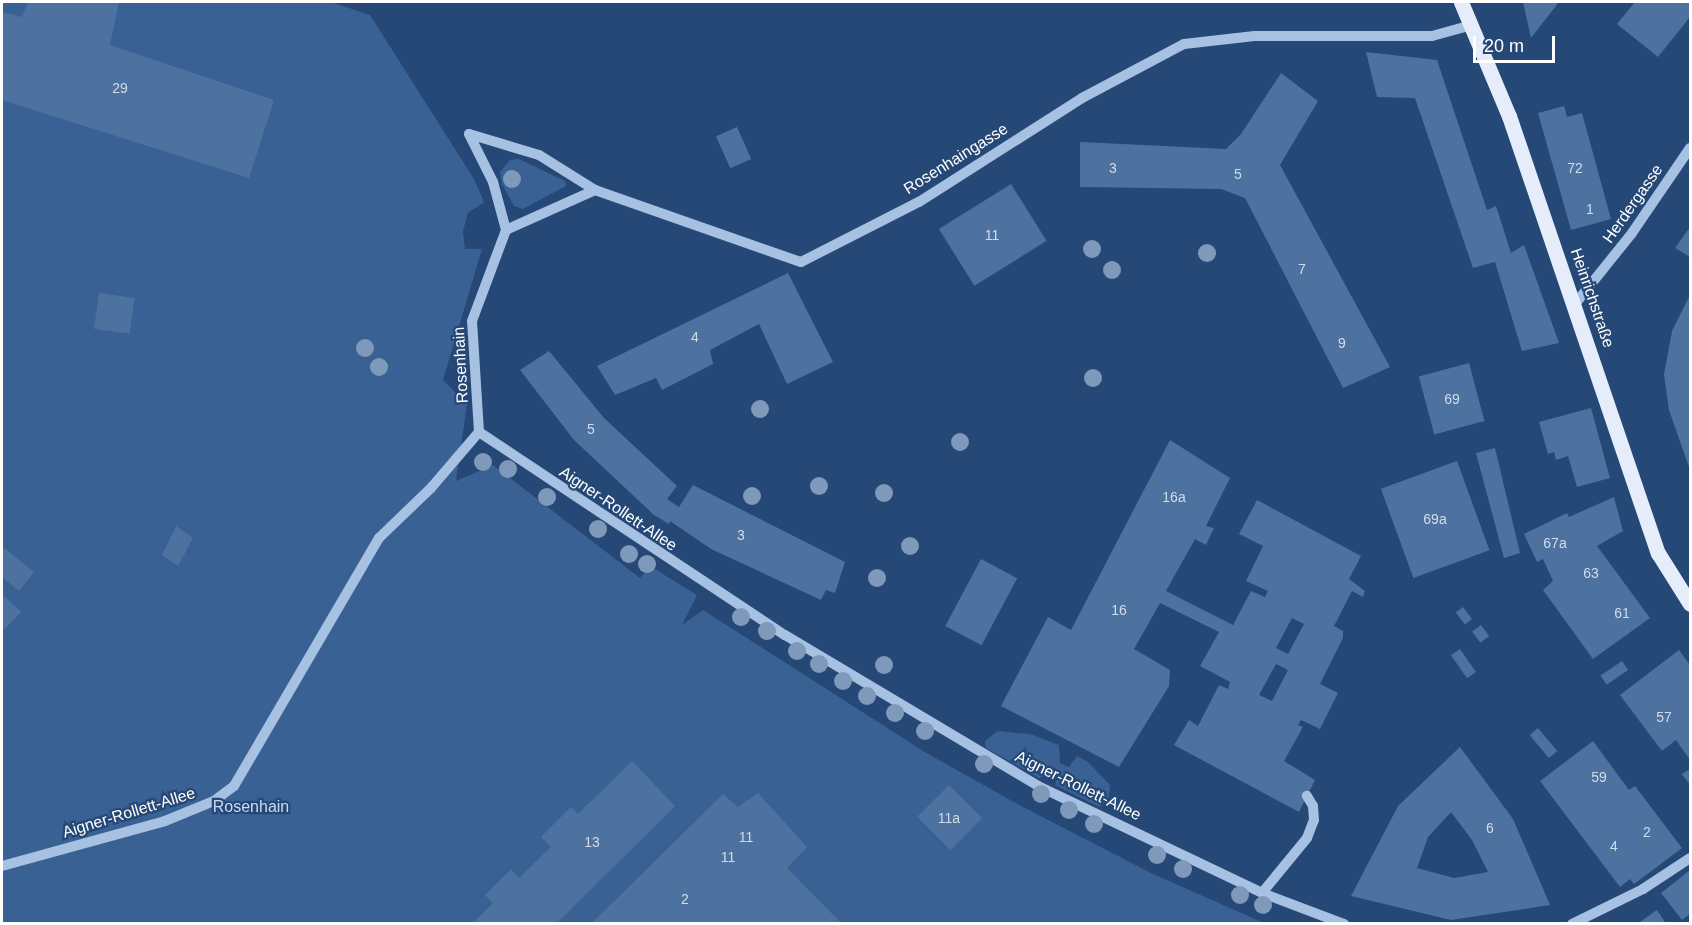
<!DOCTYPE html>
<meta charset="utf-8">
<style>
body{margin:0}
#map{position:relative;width:1692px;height:925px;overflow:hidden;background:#254876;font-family:Arial,sans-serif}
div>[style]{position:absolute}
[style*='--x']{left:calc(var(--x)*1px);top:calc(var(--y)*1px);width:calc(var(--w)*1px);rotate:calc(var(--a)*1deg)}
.green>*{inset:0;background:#396193}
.building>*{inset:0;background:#4d72a0;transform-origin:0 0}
.minor>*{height:10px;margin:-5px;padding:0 5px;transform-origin:5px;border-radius:5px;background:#a6c1e2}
.major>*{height:15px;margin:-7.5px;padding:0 7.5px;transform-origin:7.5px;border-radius:7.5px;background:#e5edfb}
.trees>*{width:18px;height:18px;margin:-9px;border-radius:50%;background:#7f99ba}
span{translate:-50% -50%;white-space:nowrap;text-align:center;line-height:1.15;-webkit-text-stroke:4.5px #254876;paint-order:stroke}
.number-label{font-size:14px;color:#d2dce7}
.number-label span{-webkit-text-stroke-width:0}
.street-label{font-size:16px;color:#fff}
.park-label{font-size:16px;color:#c8dbf2}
.frame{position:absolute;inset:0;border:3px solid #fff;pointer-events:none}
.scale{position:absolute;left:1473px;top:36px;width:82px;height:27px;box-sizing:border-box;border:3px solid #fff;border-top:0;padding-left:8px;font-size:18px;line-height:21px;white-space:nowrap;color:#fff;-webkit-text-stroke:4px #254876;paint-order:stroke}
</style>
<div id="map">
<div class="green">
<div style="clip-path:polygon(2px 2px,331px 2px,370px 15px,474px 179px,484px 202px,468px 213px,463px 231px,465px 249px,482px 249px,443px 380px,467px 404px,456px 481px,493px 465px,640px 578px,650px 566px,697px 595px,682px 625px,703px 610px,928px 754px,1023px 807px,1151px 873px,1264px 923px,2px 924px)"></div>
<div style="clip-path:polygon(519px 159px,565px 181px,566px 186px,523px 209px,514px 206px,502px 184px,500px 172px,510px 160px)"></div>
<div style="clip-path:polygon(998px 731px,1030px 734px,1059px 745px,1060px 763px,1069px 767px,1077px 756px,1088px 762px,1110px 785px,1108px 803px,1099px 807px,1055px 785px,1059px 773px,1054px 771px,1039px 778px,986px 748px,985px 741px)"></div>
</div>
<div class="building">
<div style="clip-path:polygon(28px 2px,119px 2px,110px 45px,274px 100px,249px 178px,2px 100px,2px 12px,22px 17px)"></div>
<div style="clip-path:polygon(1523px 2px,1559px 2px,1531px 38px)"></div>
<div style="clip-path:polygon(1635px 2px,1690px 2px,1690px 17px,1658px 57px,1617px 24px)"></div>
<div style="clip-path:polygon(1366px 52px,1437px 60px,1487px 210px,1496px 206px,1511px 253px,1524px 245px,1559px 343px,1522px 351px,1495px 262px,1473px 268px,1415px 98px,1377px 97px)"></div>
<div style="clip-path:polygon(1281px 73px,1318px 101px,1280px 165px,1390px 367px,1343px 388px,1245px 198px,1221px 189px,1080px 187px,1080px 142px,1226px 149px,1241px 134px)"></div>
<div style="clip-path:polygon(1564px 106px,1567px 117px,1582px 113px,1611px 219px,1571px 230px,1538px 113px)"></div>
<div style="left:737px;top:127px;width:35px;height:23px;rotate:66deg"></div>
<div style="left:1011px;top:184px;width:67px;height:85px;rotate:58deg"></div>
<div style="clip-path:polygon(1690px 227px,1690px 257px,1675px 248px)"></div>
<div style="clip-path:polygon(788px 273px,833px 362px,787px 384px,759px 324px,710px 350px,713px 364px,662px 390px,656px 378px,615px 395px,597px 366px)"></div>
<div style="left:99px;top:293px;width:36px;height:36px;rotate:8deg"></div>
<div style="clip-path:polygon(1690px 295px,1690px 470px,1669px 410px,1664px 374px,1672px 331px)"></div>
<div style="clip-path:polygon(549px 351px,604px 418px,677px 486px,667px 499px,679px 507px,693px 485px,845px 562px,835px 593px,826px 590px,821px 600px,711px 549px,670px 521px,669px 524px,654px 515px,574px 440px,520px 370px)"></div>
<div style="left:1469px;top:363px;width:60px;height:52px;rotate:75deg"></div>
<div style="clip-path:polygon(1591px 408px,1610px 478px,1577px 487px,1568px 456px,1556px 460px,1554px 452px,1548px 454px,1539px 422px)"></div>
<div style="clip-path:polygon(evenodd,1170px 440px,1230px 478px,1206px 526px,1214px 528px,1206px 545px,1195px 539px,1166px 591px,1233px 625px,1251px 591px,1265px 597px,1268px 591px,1246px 581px,1263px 546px,1239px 534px,1257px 500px,1361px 556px,1349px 579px,1365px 591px,1363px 597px,1352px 591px,1334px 626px,1343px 631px,1343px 638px,1320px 684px,1338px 693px,1320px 729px,1301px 720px,1298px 725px,1303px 727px,1284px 761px,1315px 780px,1299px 812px,1174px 745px,1189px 720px,1198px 726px,1219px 685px,1228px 689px,1230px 682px,1200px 666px,1219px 632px,1160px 603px,1134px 649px,1170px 670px,1169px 686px,1119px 767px,1001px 706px,1048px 617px,1071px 630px,1170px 440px,1292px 618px,1304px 624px,1288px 654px,1276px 648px,1292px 618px,1170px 440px,1276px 664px,1288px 670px,1272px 701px,1259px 695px,1276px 664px)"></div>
<div style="clip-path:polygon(1495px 448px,1520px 553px,1504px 558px,1476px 453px)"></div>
<div style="left:1457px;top:461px;width:95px;height:81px;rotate:70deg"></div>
<div style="clip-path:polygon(1614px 497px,1623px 531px,1597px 546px,1650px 618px,1593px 659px,1543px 590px,1553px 581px,1543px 559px,1537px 562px,1524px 534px,1567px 513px,1569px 517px)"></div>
<div style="clip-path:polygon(176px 526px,193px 538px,178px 566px,162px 555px)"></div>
<div style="clip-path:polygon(2px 546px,34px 572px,19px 591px,2px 577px)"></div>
<div style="left:981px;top:559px;width:41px;height:76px;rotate:28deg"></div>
<div style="clip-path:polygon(2px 594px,21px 612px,2px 632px)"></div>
<div style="left:1463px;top:607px;width:15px;height:9px;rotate:53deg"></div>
<div style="left:1481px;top:625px;width:14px;height:11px;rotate:54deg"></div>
<div style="left:1460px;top:649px;width:28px;height:11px;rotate:55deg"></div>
<div style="clip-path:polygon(1679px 650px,1690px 665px,1690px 760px,1676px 740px,1662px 751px,1620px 695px)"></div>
<div style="left:1622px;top:661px;width:11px;height:26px;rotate:56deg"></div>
<div style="left:1538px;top:728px;width:30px;height:11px;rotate:50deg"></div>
<div style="clip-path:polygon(1593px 741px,1629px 790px,1635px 786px,1682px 848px,1634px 884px,1630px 879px,1620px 887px,1540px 781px)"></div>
<div style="clip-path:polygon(evenodd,1460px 747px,1513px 819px,1550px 905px,1451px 920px,1351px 896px,1398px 806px,1460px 747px,1451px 812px,1472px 840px,1488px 872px,1454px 878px,1417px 868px,1428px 837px,1451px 812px)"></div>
<div style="clip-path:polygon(632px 761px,675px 806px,556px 924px,472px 924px,493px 903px,485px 895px,511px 869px,519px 878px,551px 847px,541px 837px,571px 807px,578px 814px)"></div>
<div style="clip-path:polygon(1690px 769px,1690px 785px,1682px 774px)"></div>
<div style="left:949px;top:785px;width:47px;height:45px;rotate:45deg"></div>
<div style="clip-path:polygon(758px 793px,807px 847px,787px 868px,842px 924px,591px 924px,723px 794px,738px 807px)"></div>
<div style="clip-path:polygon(1690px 870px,1690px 914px,1682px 920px,1661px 893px)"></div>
<div style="clip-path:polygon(1657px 910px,1665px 922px,1637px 924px)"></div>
</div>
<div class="minor">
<div style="--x:469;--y:134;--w:73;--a:16.7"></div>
<div style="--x:539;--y:155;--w:66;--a:32"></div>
<div style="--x:595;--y:190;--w:218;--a:19.3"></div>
<div style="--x:801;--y:262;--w:132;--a:-27"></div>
<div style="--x:919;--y:202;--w:193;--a:-32.5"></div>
<div style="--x:1082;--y:98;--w:115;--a:-27.9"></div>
<div style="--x:1184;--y:44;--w:71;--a:-6.4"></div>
<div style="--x:1255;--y:36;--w:177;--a:0"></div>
<div style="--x:1432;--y:36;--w:41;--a:-15.4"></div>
<div style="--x:469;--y:134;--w:54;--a:63.4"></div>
<div style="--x:493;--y:182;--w:50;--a:74.8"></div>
<div style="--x:1575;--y:304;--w:91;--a:-51.2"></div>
<div style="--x:1632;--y:233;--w:103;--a:-55.7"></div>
<div style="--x:479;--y:432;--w:367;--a:33.6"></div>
<div style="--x:785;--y:635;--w:295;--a:30.8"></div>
<div style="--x:1038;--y:786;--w:248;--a:25.5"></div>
<div style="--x:1262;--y:893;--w:88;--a:20.7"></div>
<div style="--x:479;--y:432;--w:111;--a:-93.6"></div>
<div style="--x:472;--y:321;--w:97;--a:-69.5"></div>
<div style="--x:506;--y:230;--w:98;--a:-24.2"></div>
<div style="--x:2;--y:866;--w:169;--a:-15.4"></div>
<div style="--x:165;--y:821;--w:53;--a:-22.2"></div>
<div style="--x:214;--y:801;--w:25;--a:-37"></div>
<div style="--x:234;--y:786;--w:287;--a:-59.7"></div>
<div style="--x:379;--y:538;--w:72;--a:-43.9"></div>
<div style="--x:431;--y:488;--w:74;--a:-49.4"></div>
<div style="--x:1262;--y:893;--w:71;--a:-50.7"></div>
<div style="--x:1307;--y:838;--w:19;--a:-69"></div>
<div style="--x:1314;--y:820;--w:14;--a:-94"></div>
<div style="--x:1313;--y:806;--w:12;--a:-121"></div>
<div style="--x:1572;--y:924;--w:79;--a:-26.2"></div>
<div style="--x:1643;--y:889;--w:56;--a:-33.4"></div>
</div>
<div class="major">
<div style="--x:1461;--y:2;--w:124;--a:67.2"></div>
<div style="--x:1509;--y:116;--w:462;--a:71.2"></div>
<div style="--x:1658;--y:553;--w:60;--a:57.9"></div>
</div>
<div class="trees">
<div style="left:512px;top:179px"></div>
<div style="left:1092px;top:249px"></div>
<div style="left:1207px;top:253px"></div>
<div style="left:1112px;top:270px"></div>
<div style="left:365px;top:348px"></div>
<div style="left:379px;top:367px"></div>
<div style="left:1093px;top:378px"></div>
<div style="left:760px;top:409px"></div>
<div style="left:960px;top:442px"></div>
<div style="left:483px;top:462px"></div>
<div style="left:508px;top:469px"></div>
<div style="left:819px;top:486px"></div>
<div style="left:884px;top:493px"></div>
<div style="left:752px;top:496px"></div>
<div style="left:547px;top:497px"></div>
<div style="left:598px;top:529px"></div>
<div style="left:910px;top:546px"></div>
<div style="left:629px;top:554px"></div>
<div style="left:647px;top:564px"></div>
<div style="left:877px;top:578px"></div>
<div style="left:741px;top:617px"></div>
<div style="left:767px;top:631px"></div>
<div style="left:797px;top:651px"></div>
<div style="left:819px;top:664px"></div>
<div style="left:884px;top:665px"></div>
<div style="left:843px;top:681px"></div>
<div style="left:867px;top:696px"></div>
<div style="left:895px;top:713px"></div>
<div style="left:925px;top:731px"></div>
<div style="left:984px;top:764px"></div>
<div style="left:1041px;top:794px"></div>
<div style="left:1069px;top:810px"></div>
<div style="left:1094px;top:824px"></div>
<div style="left:1157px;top:855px"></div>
<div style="left:1183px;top:869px"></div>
<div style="left:1240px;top:895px"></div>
<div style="left:1263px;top:905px"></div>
</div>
<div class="number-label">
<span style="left:120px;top:88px">29</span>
<span style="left:1113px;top:168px">3</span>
<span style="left:1575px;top:168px">72</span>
<span style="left:1238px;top:174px">5</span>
<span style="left:1590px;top:209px">1</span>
<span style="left:992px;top:235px">11</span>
<span style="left:1302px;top:269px">7</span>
<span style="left:695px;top:337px">4</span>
<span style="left:1342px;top:343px">9</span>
<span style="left:1452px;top:399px">69</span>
<span style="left:591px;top:429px">5</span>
<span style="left:1174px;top:497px">16a</span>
<span style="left:1435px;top:519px">69a</span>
<span style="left:741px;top:535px">3</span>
<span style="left:1555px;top:543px">67a</span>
<span style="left:1591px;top:573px">63</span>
<span style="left:1119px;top:610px">16</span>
<span style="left:1622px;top:613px">61</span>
<span style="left:1664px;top:717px">57</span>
<span style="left:1599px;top:777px">59</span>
<span style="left:949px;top:818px">11a</span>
<span style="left:1490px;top:828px">6</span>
<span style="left:1647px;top:832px">2</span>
<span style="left:746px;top:837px">11</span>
<span style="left:592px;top:842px">13</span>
<span style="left:1614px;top:846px">4</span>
<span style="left:728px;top:857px">11</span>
<span style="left:685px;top:899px">2</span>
</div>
<div class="street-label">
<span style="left:956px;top:159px;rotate:-32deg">Rosenhaingasse</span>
<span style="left:1633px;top:204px;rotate:-55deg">Herdergasse</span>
<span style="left:1592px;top:298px;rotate:71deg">Heinrichstraße</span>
<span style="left:461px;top:365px;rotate:-93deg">Rosenhain</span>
<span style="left:618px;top:509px;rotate:34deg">Aigner-Rollett-Allee</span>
<span style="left:1078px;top:786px;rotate:26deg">Aigner-Rollett-Allee</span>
<span style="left:129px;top:813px;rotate:-17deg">Aigner-Rollett-Allee</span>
</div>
<div class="park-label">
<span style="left:251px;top:807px">Rosenhain</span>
</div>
<div class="frame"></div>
<div class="scale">20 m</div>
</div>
